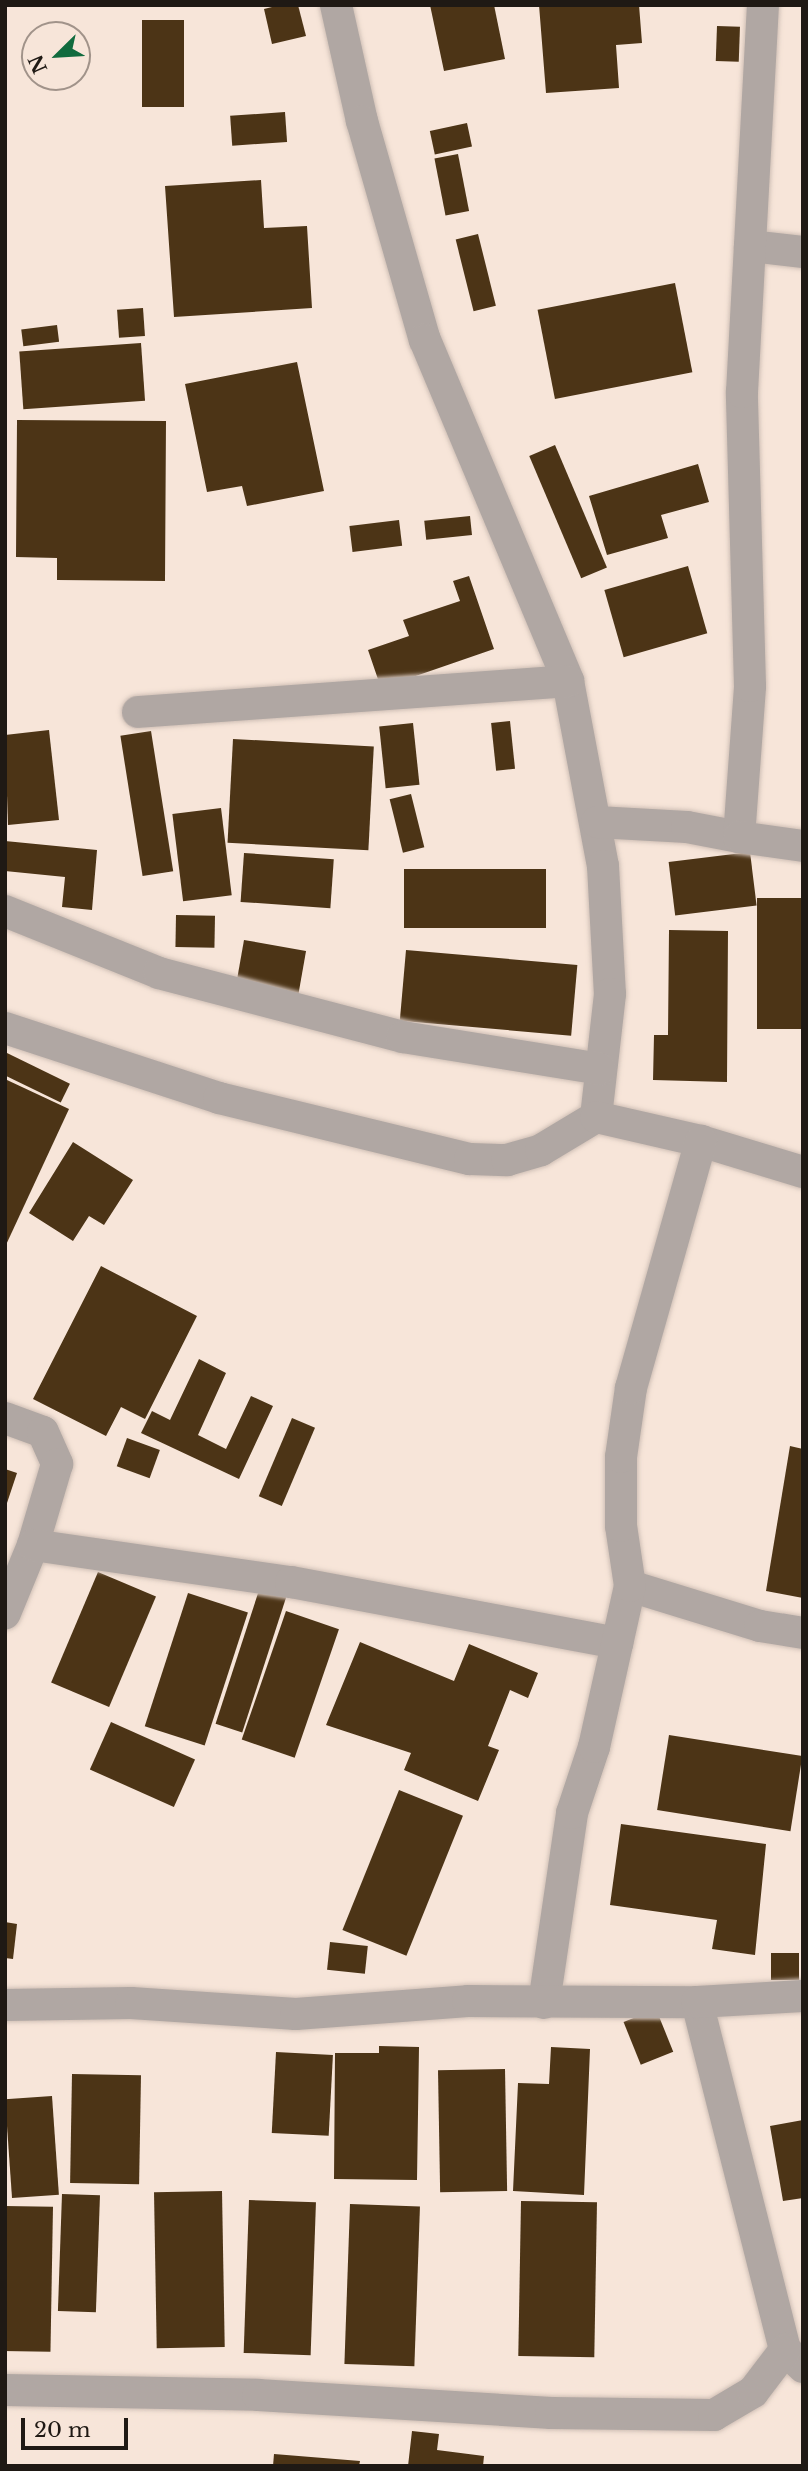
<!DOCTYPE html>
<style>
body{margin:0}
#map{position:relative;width:808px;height:2471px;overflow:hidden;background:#f7e5d9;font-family:"Libre Baskerville",serif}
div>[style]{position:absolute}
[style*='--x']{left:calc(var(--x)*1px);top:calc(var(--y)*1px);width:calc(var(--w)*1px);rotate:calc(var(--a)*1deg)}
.building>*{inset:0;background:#4c3416;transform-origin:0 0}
.roads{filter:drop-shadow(0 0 2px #d0c0b6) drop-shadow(0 0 2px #d0c0b6)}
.minor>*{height:32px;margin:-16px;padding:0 16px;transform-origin:16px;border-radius:16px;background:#b0a7a3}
span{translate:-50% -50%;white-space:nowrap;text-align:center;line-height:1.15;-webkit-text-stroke:7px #f7e5d9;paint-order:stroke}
.frame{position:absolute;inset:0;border:7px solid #1f1914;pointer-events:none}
.north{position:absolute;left:21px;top:21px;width:70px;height:70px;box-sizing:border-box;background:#f7e5d9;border:2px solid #a1938a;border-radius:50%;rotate:246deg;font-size:19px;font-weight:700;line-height:28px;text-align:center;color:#1f1914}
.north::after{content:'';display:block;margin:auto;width:24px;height:32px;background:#116b3e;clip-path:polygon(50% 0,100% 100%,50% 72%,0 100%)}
.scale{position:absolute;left:21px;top:2418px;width:107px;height:32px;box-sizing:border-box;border:4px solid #1f1914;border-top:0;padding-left:9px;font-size:21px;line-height:24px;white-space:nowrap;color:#1f1914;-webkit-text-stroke:5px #f7e5d9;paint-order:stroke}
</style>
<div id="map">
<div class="building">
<div style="clip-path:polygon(280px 5px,298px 5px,306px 36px,272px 44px,264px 9px)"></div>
<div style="clip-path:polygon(430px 5px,494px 5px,505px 59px,444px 71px)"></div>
<div style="clip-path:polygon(539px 5px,639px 5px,642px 43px,616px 45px,619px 88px,546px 93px)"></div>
<div style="left:142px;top:20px;width:42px;height:87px"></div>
<div style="left:717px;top:26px;width:23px;height:35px;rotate:2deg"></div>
<div style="left:285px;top:112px;width:30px;height:55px;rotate:86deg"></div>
<div style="left:467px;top:123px;width:24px;height:38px;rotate:78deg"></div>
<div style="left:458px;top:154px;width:58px;height:24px;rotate:79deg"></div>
<div style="clip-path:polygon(261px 180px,264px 228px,307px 226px,312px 308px,174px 317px,165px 186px)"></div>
<div style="left:478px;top:234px;width:74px;height:23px;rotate:76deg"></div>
<div style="left:675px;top:283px;width:91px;height:140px;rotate:79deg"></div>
<div style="left:143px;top:308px;width:28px;height:26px;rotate:86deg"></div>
<div style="left:57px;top:325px;width:17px;height:36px;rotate:83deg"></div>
<div style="left:141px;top:343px;width:58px;height:122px;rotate:86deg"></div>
<div style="clip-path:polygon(297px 362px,324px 491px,247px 506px,242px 486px,207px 492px,185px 384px)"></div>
<div style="clip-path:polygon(17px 420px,166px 421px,165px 581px,57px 580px,57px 558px,16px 557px)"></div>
<div style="left:555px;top:445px;width:133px;height:28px;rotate:67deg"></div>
<div style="clip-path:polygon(698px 464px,709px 502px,661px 515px,668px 538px,607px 555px,589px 496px)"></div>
<div style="left:470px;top:516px;width:19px;height:46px;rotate:84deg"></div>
<div style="left:399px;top:520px;width:26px;height:50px;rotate:83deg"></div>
<div style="left:688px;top:566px;width:70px;height:87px;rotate:74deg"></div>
<div style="clip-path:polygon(469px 576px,494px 649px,381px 688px,368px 650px,409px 636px,403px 620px,460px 601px,453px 581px)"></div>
<div style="left:510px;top:721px;width:48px;height:19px;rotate:84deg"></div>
<div style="left:413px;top:723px;width:62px;height:34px;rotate:84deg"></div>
<div style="clip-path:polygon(49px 730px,59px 820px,8px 825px,5px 735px)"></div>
<div style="left:151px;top:731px;width:142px;height:31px;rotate:81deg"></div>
<div style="left:233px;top:739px;width:141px;height:104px;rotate:3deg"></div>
<div style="left:411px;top:794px;width:55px;height:22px;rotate:76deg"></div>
<div style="left:221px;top:808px;width:88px;height:49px;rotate:83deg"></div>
<div style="clip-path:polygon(5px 841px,97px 850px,92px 910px,62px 907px,65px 877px,5px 871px)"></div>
<div style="left:750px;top:852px;width:54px;height:82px;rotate:83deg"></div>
<div style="left:244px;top:853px;width:90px;height:49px;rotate:4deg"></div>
<div style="left:404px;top:869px;width:142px;height:59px"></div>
<div style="left:757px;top:898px;width:46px;height:131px"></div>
<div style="left:176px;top:915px;width:39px;height:32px;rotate:1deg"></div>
<div style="clip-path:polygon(669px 930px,728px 931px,727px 1082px,653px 1080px,654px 1035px,668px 1035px)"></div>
<div style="left:244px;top:940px;width:63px;height:44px;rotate:10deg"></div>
<div style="left:406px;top:950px;width:172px;height:71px;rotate:5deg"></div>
<div style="left:7px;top:1053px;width:70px;height:21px;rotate:26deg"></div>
<div style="clip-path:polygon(7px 1080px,69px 1109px,5px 1247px,5px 1085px)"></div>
<div style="clip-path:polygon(73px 1142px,133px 1180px,104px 1225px,89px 1216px,73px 1241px,29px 1213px)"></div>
<div style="clip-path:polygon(101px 1266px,197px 1316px,145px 1419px,121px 1407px,106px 1436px,33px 1399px)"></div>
<div style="clip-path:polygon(199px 1359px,226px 1373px,198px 1435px,226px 1449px,251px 1396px,273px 1406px,239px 1479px,141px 1433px,152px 1411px,170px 1420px)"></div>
<div style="left:292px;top:1418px;width:25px;height:85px;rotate:23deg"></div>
<div style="left:127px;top:1438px;width:35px;height:30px;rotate:20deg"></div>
<div style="clip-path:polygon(790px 1446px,803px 1449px,803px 1598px,766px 1591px)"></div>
<div style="clip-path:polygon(5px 1469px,17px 1473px,6px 1506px,5px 1505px)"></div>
<div style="left:98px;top:1572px;width:63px;height:120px;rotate:23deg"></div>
<div style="left:261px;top:1584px;width:28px;height:147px;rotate:18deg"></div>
<div style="left:188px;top:1593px;width:63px;height:140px;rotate:18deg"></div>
<div style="left:286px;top:1611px;width:56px;height:136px;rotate:19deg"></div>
<div style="clip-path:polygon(360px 1642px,454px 1681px,469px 1644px,538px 1673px,528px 1698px,510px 1690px,488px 1746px,499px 1750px,478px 1801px,404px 1770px,411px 1753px,326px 1725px)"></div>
<div style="left:111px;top:1722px;width:92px;height:52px;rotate:24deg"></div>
<div style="left:669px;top:1735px;width:135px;height:76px;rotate:9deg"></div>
<div style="left:399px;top:1790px;width:69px;height:151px;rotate:22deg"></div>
<div style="clip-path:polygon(621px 1824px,766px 1844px,755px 1955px,712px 1949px,717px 1920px,610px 1905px)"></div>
<div style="clip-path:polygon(5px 1922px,17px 1924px,13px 1959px,5px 1958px)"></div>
<div style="left:330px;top:1942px;width:38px;height:28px;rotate:6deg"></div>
<div style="left:771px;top:1953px;width:28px;height:27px"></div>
<div style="left:656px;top:2009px;width:46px;height:35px;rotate:68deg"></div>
<div style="clip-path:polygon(379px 2046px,419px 2047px,417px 2180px,334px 2179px,335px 2053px,379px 2053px)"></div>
<div style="clip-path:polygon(551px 2047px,590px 2049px,584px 2195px,513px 2191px,518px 2083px,549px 2084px)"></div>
<div style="left:276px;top:2052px;width:57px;height:81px;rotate:3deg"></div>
<div style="left:505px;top:2069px;width:122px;height:67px;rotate:89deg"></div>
<div style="left:72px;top:2074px;width:69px;height:109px;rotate:1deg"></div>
<div style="left:52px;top:2096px;width:99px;height:47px;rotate:86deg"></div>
<div style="clip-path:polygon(803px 2120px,803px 2198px,783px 2201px,770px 2126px)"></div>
<div style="left:222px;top:2191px;width:156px;height:68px;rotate:89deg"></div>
<div style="left:62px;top:2194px;width:38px;height:117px;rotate:2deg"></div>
<div style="left:249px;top:2200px;width:67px;height:153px;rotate:2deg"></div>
<div style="left:521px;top:2201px;width:76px;height:155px;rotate:1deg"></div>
<div style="left:350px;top:2204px;width:70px;height:160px;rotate:2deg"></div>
<div style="left:5px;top:2206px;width:48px;height:145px;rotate:1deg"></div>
<div style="clip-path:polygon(412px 2431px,439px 2434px,437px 2450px,484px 2456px,483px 2466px,408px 2466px)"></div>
<div style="clip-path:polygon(274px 2454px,360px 2461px,359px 2466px,273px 2466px)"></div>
</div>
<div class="roads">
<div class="minor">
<div style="--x:336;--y:5;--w:119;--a:77.4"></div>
<div style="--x:362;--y:121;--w:228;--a:74"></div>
<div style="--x:425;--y:340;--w:370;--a:67.2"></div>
<div style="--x:568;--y:681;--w:188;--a:79.3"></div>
<div style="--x:603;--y:866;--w:128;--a:86.9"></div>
<div style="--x:610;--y:994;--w:124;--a:96.5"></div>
<div style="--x:750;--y:246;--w:53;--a:6.5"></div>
<div style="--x:138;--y:712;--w:431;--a:-4.1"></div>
<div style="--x:597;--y:822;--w:90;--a:3.2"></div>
<div style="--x:687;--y:827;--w:53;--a:10.9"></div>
<div style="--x:739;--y:837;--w:151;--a:-85.8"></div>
<div style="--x:750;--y:686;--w:294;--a:-91.6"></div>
<div style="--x:742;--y:392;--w:388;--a:-86.9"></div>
<div style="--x:739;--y:837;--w:65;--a:8"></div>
<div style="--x:5;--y:911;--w:166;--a:21.9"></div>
<div style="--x:159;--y:973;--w:252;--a:14.7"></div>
<div style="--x:403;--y:1037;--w:200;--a:9.2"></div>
<div style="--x:5;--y:1028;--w:225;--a:18.1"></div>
<div style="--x:219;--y:1098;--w:258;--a:13.7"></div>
<div style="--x:470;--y:1159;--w:37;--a:2"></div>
<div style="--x:507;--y:1160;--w:35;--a:-16"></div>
<div style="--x:541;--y:1150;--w:64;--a:-31"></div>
<div style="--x:596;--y:1117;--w:108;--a:12.9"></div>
<div style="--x:701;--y:1141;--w:107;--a:16.9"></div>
<div style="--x:5;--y:1418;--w:40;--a:20.2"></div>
<div style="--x:43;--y:1432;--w:35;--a:66"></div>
<div style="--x:57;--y:1464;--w:84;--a:106.5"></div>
<div style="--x:33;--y:1545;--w:74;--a:112.4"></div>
<div style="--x:33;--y:1545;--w:261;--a:8.2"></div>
<div style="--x:291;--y:1582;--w:332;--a:10.6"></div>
<div style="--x:630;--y:1586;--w:136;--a:17.1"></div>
<div style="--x:760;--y:1626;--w:44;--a:9.2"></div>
<div style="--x:697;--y:2002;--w:359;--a:75.8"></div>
<div style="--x:785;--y:2350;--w:25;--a:43"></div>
<div style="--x:544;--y:2003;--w:192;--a:-81.6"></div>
<div style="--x:572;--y:1813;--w:70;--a:-71.6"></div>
<div style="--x:594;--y:1747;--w:165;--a:-77.4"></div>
<div style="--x:630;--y:1586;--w:61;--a:-98.5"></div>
<div style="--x:621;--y:1526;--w:69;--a:-90"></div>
<div style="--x:621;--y:1457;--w:70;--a:-81.8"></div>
<div style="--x:631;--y:1388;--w:257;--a:-74.2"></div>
<div style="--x:5;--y:2005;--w:126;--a:-0.9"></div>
<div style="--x:131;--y:2003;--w:165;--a:3.8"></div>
<div style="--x:296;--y:2014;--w:172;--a:-4.3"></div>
<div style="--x:468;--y:2001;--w:229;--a:0.3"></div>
<div style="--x:697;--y:2002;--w:106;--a:-3.2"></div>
<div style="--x:5;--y:2390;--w:253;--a:1.1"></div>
<div style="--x:258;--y:2395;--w:294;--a:3.5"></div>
<div style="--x:551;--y:2413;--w:163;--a:0.7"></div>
<div style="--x:714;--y:2415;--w:45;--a:-30.5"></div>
<div style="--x:753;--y:2392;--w:53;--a:-52.7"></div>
</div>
</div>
<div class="frame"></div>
<div class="north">N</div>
<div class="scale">20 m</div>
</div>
